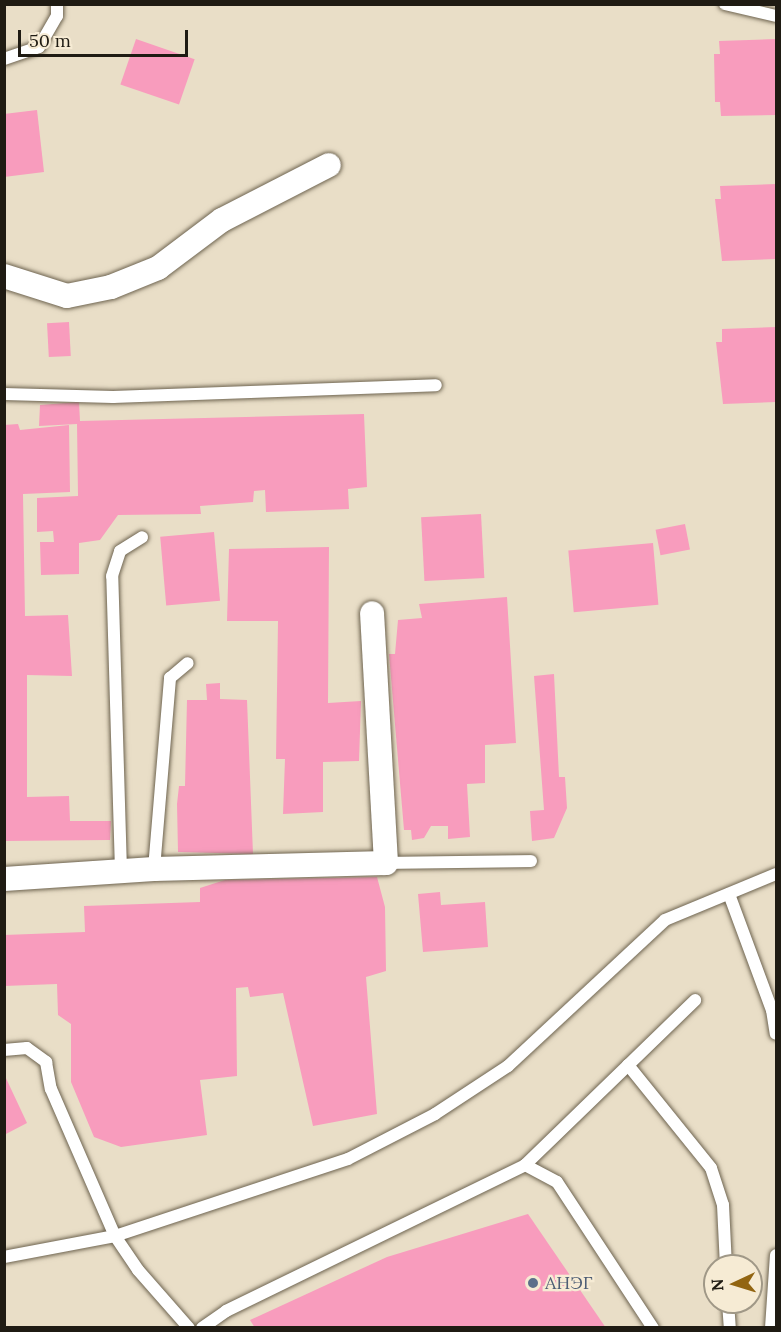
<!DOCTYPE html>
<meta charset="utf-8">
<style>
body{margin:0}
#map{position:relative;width:781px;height:1332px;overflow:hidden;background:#e9dec7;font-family:Lora,serif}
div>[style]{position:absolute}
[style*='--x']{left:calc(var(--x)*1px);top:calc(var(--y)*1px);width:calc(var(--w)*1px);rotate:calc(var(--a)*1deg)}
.building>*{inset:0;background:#f89cbd;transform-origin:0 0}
.roads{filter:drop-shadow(0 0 2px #6e6450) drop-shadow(0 0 2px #6e6450)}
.lane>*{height:12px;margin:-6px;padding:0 6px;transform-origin:6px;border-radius:6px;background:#fff}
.street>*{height:24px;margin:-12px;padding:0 12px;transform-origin:12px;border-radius:12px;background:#fff}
.dots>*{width:16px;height:16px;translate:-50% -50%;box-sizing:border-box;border:3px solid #f6ebd4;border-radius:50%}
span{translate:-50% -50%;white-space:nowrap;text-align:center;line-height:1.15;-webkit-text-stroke:4.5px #f6ebd4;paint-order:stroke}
.service-label{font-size:18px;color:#4e5e75}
.left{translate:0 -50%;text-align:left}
.frame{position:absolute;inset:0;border:6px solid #1f1b13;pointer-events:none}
.north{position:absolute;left:703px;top:1254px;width:60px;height:60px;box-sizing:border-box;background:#f6ebd4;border:2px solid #a09887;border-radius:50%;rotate:266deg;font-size:16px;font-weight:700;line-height:24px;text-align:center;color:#1f1b13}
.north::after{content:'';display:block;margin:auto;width:21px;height:27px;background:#926511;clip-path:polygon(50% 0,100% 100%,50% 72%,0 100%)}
.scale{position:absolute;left:18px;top:30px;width:170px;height:27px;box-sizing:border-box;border:3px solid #1f1b13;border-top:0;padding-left:8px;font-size:18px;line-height:21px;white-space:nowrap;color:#1f1b13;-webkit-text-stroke:4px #f6ebd4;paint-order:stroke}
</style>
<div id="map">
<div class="building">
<div style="left:136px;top:39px;width:62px;height:48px;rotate:19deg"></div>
<div style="clip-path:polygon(776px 39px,776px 115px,721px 116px,720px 102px,715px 102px,714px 54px,720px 54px,719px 41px)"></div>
<div style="clip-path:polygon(37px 110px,44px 172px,4px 177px,4px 114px)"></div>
<div style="clip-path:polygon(776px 184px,776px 259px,722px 261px,715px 199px,721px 199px,720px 186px)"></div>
<div style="left:69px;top:322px;width:34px;height:22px;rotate:87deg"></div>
<div style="clip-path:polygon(776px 327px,776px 402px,723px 404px,716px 342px,722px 342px,722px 329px)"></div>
<div style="clip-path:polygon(79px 402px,80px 421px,364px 414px,367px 487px,348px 489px,349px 509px,266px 512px,265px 490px,254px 491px,253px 502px,200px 506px,201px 514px,118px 515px,100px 540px,79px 543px,79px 574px,41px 575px,40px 542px,54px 542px,53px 531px,37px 532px,37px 498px,78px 496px,77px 424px,39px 426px,40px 405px)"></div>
<div style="clip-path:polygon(18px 424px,20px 430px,69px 425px,70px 492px,23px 494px,25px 616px,68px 615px,72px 676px,27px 675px,27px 797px,69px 796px,70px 821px,111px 821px,110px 840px,4px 841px,4px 425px)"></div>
<div style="left:481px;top:514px;width:64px;height:60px;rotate:87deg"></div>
<div style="left:685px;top:524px;width:26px;height:30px;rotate:79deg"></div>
<div style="left:214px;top:532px;width:69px;height:54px;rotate:85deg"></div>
<div style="left:653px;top:543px;width:62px;height:85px;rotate:85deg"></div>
<div style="clip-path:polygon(329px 547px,328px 703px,361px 701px,359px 761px,323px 762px,323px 812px,283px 814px,285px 759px,276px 759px,278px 621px,227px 621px,229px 549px)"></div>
<div style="clip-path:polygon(507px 597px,516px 743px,485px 745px,485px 783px,467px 784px,470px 837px,448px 839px,448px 826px,431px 826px,424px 838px,412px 840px,411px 830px,404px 830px,389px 654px,395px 654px,398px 620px,422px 618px,419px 604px)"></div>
<div style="clip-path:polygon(554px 674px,559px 777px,565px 777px,567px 808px,554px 838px,532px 841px,530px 811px,544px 810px,534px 676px)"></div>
<div style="clip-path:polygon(220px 683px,220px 699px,247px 700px,253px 854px,178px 852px,177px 804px,179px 786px,185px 786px,187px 700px,207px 700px,206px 684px)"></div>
<div style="clip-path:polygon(377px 877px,385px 907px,386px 971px,366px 977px,377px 1114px,313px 1126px,283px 993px,250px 997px,248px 987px,236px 988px,237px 1076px,200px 1080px,207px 1135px,121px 1147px,94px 1137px,71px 1082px,71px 1024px,58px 1015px,57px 984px,4px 986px,4px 935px,85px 932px,84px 906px,200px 902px,200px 888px,225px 880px)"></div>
<div style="clip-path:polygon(440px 892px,441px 905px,485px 902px,488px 947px,423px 952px,418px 894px)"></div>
<div style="clip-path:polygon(4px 1074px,27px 1123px,4px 1135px)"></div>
<div style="clip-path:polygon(528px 1214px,606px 1328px,255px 1328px,250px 1320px,387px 1257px)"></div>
</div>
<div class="roads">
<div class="lane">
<div style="--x:725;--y:4;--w:52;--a:13.2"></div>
<div style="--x:4;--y:59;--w:37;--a:-19"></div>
<div style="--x:39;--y:47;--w:36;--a:-60"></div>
<div style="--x:57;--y:16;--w:12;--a:-90"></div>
<div style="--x:4;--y:394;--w:109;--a:1.6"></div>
<div style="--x:113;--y:397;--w:323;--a:-2.1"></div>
<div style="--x:386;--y:863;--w:145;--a:-0.8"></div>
<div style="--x:154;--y:869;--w:192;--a:-85.2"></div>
<div style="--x:170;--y:678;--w:23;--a:-40"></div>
<div style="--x:121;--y:871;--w:295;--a:-91.7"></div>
<div style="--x:112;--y:576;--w:26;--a:-72"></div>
<div style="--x:120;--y:551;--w:26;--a:-32"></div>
<div style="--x:729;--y:894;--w:124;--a:69.7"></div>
<div style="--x:772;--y:1010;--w:24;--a:81"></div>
<div style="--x:4;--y:1050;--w:23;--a:-5"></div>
<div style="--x:27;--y:1048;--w:24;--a:36"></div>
<div style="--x:46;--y:1062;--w:27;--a:80"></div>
<div style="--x:51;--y:1089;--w:160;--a:66.5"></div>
<div style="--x:115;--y:1236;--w:41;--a:55.9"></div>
<div style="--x:138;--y:1270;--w:77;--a:48.7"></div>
<div style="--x:628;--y:1065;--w:132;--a:51.1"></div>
<div style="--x:711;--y:1168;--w:39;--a:72"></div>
<div style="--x:723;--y:1205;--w:61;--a:87.2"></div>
<div style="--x:525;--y:1165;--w:237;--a:-44.1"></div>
<div style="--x:4;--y:1257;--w:113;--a:-10.7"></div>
<div style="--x:115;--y:1236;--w:245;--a:-18.3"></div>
<div style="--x:348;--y:1159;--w:98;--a:-27.3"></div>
<div style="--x:435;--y:1114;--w:87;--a:-33.3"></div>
<div style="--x:508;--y:1066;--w:214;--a:-42.9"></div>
<div style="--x:665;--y:920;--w:120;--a:-22.5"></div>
<div style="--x:728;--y:1302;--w:26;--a:86"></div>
<div style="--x:202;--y:1328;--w:29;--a:-35"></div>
<div style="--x:226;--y:1311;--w:333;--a:-26"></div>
<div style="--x:525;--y:1165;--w:36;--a:28"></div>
<div style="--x:557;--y:1182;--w:175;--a:56.7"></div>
<div style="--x:771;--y:1328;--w:73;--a:-86.1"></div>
</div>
<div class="street">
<div style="--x:4;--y:276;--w:66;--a:17.6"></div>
<div style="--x:67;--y:296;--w:45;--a:-11.6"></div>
<div style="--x:111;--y:287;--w:51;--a:-22"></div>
<div style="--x:158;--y:268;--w:80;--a:-36.9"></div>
<div style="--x:222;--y:220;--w:120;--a:-27.2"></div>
<div style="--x:4;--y:879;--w:150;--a:-3.8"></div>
<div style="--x:154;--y:869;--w:232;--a:-1.5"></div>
<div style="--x:386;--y:863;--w:250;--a:-93.2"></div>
</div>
</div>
<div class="dots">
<div style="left:533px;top:1283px;background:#5c6f8a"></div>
</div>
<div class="service-label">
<span class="left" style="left:545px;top:1283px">АНЭГ</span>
</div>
<div class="frame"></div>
<div class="north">N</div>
<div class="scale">50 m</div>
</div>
